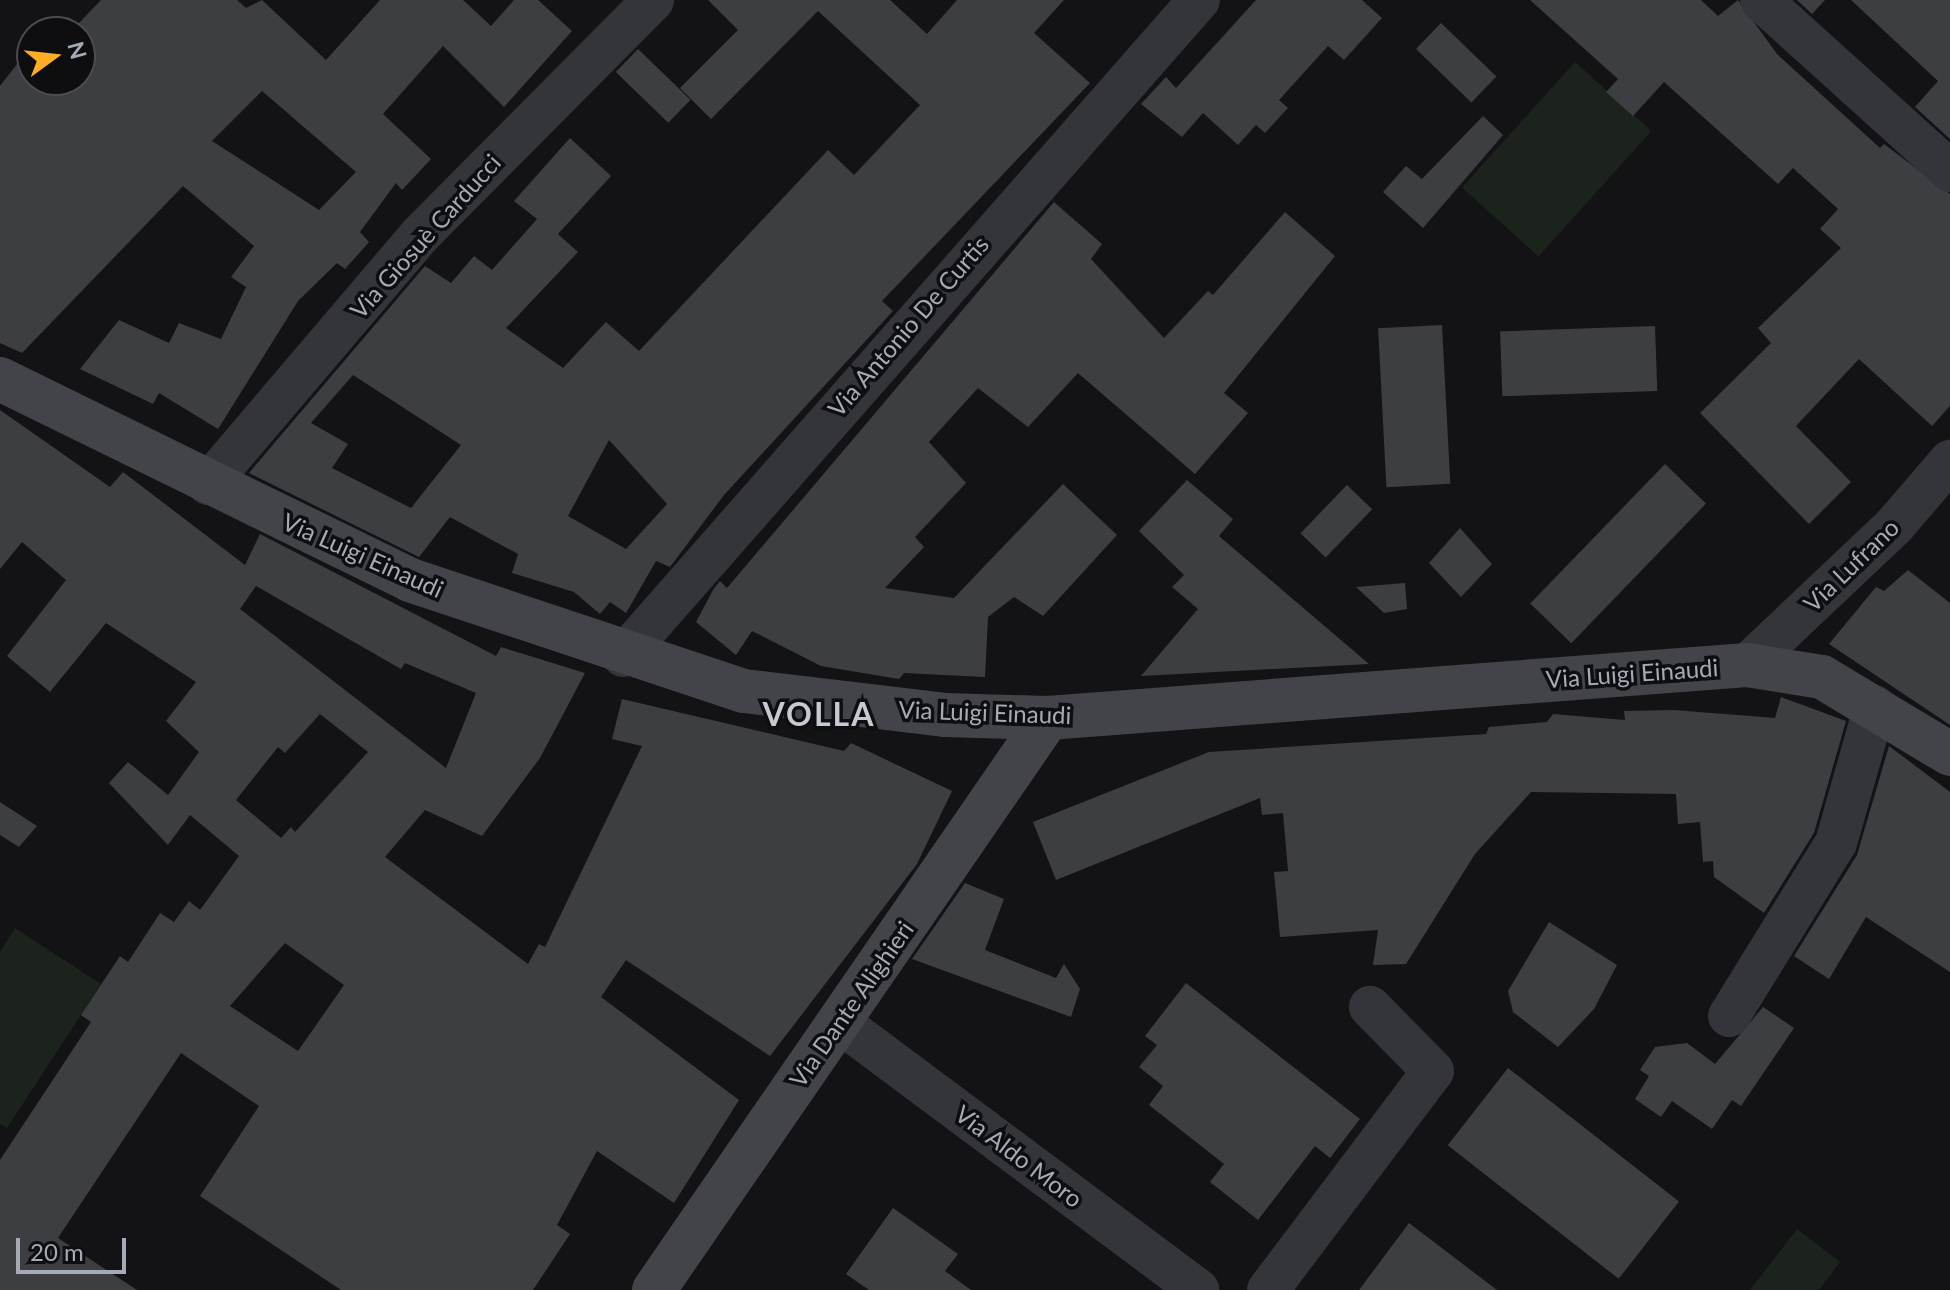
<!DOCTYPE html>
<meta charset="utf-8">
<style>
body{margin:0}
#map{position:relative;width:1950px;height:1290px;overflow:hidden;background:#131315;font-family:Lato,sans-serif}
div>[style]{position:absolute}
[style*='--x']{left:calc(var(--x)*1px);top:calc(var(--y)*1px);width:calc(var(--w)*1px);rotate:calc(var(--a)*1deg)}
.green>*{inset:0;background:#1b231c;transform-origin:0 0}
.building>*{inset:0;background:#3d3e42;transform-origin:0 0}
.street>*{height:42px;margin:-21px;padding:0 21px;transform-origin:21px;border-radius:21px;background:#34353a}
.secondary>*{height:44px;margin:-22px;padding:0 22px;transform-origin:22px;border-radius:22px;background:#42444a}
span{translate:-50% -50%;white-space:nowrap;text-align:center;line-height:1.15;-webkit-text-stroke:7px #0e0e10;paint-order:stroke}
.street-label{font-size:24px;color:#a4aab6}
.district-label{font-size:32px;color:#c5c9d2;font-weight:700;letter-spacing:2px}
.north{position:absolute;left:16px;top:16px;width:80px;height:80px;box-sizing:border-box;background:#0e0e10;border:2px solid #4a4c52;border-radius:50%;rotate:75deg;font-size:22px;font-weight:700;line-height:32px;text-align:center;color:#a4aab6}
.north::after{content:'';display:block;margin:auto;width:28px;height:36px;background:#fcad24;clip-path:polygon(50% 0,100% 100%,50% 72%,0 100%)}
.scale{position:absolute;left:16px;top:1238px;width:110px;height:36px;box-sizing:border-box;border:4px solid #a4aab6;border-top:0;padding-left:10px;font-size:24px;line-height:28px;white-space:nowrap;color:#a4aab6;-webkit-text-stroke:6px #0e0e10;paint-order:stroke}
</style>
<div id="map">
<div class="green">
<div style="left:1575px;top:62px;width:103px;height:169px;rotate:42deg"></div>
<div style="clip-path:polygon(15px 928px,101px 984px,7px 1128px,0 1124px,0 952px)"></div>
<div style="clip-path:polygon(1797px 1229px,1840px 1262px,1819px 1290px,1750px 1290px)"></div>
</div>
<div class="building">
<div style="clip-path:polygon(evenodd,101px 0,237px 0,246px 8px,262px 0,326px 60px,380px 0,463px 0,491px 26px,514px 0,538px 0,572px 31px,504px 107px,443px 46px,383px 114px,431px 159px,402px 190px,396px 183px,360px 232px,369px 242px,345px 269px,337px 263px,298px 301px,218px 429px,159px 393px,153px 404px,80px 369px,119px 320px,169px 343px,179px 323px,221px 339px,246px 287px,231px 277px,254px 246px,183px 186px,22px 353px,0 343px,0 86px,32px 45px,32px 80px,80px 80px,80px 32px,56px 32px,68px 17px,78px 24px,101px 0,262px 91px,356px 172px,319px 210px,212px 141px,262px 91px)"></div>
<div style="clip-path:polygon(evenodd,708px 0,890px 0,927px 34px,957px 0,1064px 0,1034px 33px,1090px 83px,882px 301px,893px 311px,724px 495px,670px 567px,656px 561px,626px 613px,610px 602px,600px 614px,574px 592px,512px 573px,518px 554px,450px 517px,419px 557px,249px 473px,425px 266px,451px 283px,474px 256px,492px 270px,537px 219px,514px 201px,570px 138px,611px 176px,558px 234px,578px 252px,506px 328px,563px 368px,606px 322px,639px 351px,828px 150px,854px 175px,920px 105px,818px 11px,711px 119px,680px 88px,738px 30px,708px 0,353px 375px,461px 445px,411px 508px,332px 468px,348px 444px,311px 423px,353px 375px,708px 0,609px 440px,667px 504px,626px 549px,568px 516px,609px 440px)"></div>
<div style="clip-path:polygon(1256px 0,1362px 0,1382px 18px,1344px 60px,1328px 46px,1279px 100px,1288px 108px,1265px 133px,1256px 125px,1238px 145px,1203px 113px,1182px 137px,1141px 104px,1166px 77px,1176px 88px)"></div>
<div style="clip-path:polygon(1530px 0,1701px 0,1718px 16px,1738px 0,1777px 54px,1880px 148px,1884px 144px,1950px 194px,1950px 406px,1932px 426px,1859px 359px,1796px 426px,1851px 482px,1809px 524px,1700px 413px,1771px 343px,1758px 328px,1841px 248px,1820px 229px,1838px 209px,1793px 168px,1778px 184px,1664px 82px,1633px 116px,1606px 92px,1618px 79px)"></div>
<div style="clip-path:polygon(1797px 0,1825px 0,1812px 14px)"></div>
<div style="clip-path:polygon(1851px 0,1950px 0,1950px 139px,1915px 107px,1938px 81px)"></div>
<div style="left:1441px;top:23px;width:77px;height:36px;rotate:44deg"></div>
<div style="left:638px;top:49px;width:73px;height:32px;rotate:44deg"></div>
<div style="clip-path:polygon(1483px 116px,1503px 135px,1423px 228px,1383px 192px,1406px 166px,1422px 179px)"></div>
<div style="clip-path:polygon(1054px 202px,1102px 244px,1091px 259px,1164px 338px,1208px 291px,1213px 295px,1285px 212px,1335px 256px,1224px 393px,1248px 413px,1195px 474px,1078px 373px,1028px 427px,978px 388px,929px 442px,966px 483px,915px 537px,924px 547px,885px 588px,954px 598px,1063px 484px,1117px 535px,1043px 616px,1014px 597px,988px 617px,985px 677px,904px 673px,899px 679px,821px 666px,752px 631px,736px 655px,696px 622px,713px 590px,720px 581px,727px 588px)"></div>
<div style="left:1442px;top:325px;width:159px;height:64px;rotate:87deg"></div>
<div style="left:1655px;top:326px;width:65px;height:155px;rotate:88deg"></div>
<div style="clip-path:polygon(evenodd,0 410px,110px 487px,123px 472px,245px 565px,260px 534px,496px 656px,501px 647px,585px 673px,540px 758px,482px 836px,425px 810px,385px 857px,528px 964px,539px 944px,545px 947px,642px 746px,612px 739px,622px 699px,844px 751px,851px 743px,952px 791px,917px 864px,770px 1056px,626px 960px,601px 997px,739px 1100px,674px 1203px,597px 1151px,557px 1225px,570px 1234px,533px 1290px,341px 1290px,200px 1196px,259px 1106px,181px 1053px,58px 1238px,137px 1290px,0 1290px,0 1160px,91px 1022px,81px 1015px,120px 956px,128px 962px,160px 913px,174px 922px,189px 901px,200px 910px,239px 856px,190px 815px,168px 845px,109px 783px,128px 762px,168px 795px,199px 752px,166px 721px,196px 682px,106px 623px,50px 692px,7px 656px,66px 580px,22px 542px,0 569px,0 410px,256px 586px,401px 669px,405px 663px,476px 693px,446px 768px,240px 609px,256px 586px,0 410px,320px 714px,368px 752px,295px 832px,291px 827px,281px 838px,236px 800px,278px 747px,285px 753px,320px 714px,0 410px,285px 943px,344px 985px,298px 1051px,230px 1006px,285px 943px)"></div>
<div style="left:1665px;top:464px;width:57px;height:194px;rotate:44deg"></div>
<div style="clip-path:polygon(1187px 480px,1233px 519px,1219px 536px,1369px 664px,1141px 676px,1198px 609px,1172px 587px,1184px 575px,1139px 531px)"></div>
<div style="left:1347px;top:485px;width:35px;height:67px;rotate:44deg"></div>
<div style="clip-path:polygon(1460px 528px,1492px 564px,1461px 597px,1429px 563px)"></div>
<div style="clip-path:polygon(1908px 570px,1950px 603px,1950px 725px,1829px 644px,1876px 587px,1884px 591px)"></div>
<div style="clip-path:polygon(1405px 583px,1407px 609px,1384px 613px,1356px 587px)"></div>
<div style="clip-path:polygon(1781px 697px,1846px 721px,1814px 833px,1764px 913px,1714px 877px,1713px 861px,1703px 862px,1700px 822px,1678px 824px,1676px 794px,1531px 792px,1475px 854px,1406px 964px,1373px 965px,1378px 930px,1280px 937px,1274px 872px,1288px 871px,1283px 813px,1262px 815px,1260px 798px,1056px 880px,1033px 822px,1209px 752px,1486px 734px,1489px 727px,1547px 722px,1553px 714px,1625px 720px,1624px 711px,1674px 710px,1775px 718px)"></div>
<div style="clip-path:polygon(1889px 746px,1950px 792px,1950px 972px,1866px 917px,1829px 979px,1794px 956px,1857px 855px)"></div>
<div style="clip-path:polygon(0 802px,37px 826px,19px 847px,0 835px)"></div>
<div style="clip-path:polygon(965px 883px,1004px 899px,985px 950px,1056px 978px,1064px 964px,1080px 989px,1071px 1017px,912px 959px)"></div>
<div style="clip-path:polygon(1549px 922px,1617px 965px,1594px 1009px,1558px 1047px,1513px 1012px,1508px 991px)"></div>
<div style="clip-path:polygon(1186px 983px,1360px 1119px,1330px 1158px,1315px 1146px,1258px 1220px,1210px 1182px,1224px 1164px,1149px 1105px,1163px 1086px,1139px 1067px,1157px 1045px,1145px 1036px)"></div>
<div style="clip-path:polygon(1763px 1007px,1794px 1028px,1741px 1106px,1732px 1100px,1712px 1129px,1672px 1101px,1661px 1117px,1635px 1099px,1649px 1076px,1640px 1070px,1655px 1047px,1687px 1043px,1715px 1064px)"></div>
<div style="left:1508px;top:1068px;width:217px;height:98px;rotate:38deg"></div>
<div style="clip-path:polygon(893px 1208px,958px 1254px,945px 1271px,971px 1290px,869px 1290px,846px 1274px)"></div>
<div style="clip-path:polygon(1409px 1223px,1497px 1290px,1359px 1290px)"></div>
</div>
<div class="street">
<div style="--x:1761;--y:0;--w:255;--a:42.1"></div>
<div style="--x:208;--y:484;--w:326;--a:-49.6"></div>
<div style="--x:419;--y:236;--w:332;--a:-45.2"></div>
<div style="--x:623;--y:656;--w:873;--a:-48.72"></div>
<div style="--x:1747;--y:665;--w:202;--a:-43.4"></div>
<div style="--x:1894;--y:526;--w:86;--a:-49.3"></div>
<div style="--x:1729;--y:1016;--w:203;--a:-58.3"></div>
<div style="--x:1836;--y:843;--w:142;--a:-74.1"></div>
<div style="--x:839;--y:1022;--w:448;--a:36.7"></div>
<div style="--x:1268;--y:1290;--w:274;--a:-53"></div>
<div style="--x:1433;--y:1071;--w:90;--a:-134.5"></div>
</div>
<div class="secondary">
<div style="--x:0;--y:379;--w:457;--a:26.1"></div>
<div style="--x:410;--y:580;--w:352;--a:18.4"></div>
<div style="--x:744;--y:691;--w:202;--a:6.8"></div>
<div style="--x:945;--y:715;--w:103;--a:1.7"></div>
<div style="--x:1048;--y:718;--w:701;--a:-4.34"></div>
<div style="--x:1747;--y:665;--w:76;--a:9.1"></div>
<div style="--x:1822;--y:677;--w:149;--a:31"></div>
<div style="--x:654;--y:1290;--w:695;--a:-55.44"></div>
</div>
<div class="street-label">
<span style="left:425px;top:236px;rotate:-48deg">Via Giosuè Carducci</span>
<span style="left:908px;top:326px;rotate:-49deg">Via Antonio De Curtis</span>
<span style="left:363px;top:555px;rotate:24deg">Via Luigi Einaudi</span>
<span style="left:1851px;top:565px;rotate:-44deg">Via Lufrano</span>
<span style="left:1632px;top:673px;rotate:-4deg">Via Luigi Einaudi</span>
<span style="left:985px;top:712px;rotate:2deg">Via Luigi Einaudi</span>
<span style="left:851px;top:1004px;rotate:-55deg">Via Dante Alighieri</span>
<span style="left:1019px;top:1156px;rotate:37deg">Via Aldo Moro</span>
</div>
<div class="district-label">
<span style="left:819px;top:714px">VOLLA</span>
</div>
<div class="north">N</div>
<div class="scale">20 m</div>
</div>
